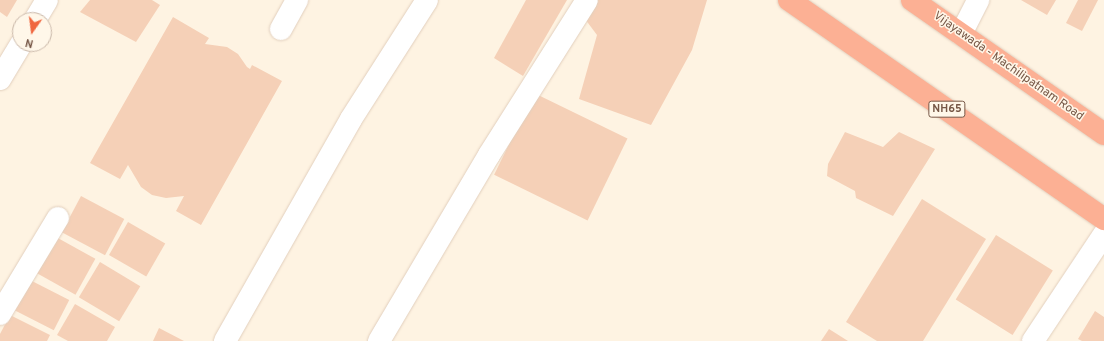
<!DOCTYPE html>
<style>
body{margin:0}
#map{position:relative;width:1104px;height:341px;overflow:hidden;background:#fef3e2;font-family:Overpass,sans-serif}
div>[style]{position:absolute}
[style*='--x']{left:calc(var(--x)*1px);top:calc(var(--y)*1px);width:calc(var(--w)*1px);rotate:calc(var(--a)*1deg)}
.building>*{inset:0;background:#f5d0b7;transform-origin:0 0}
.roads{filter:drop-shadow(0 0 1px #e2cfbd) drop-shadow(0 0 1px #e2cfbd)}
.minor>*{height:22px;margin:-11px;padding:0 11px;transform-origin:11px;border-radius:11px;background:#fff}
.highway>*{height:22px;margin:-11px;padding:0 11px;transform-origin:11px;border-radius:11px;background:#fcb094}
span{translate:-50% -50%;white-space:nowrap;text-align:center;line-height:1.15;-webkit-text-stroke:3px #fff7e9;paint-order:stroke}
.shield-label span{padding:1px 3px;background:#fff7e9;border:1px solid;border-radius:3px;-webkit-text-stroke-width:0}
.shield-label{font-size:11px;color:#775847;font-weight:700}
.street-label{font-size:12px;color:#775847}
.north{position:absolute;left:12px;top:12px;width:40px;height:40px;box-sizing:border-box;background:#fff7e9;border:1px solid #c9b7a8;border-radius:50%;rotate:194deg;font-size:11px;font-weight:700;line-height:16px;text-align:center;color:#775847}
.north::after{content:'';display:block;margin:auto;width:14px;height:18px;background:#f0673f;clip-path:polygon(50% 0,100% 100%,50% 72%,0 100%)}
</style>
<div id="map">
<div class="building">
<div style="clip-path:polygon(0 0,17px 0,7px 17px,0 12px)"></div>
<div style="clip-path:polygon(90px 0,152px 0,160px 5px,136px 42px,80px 12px)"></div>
<div style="clip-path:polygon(526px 0,567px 0,523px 76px,494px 58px)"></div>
<div style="clip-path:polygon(591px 0,707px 0,692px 50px,651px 125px,579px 99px,597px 35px,585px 19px)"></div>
<div style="clip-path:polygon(1021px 0,1056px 0,1047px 15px)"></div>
<div style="clip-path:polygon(1078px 0,1098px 0,1082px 31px,1066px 23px)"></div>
<div style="clip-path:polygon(173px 17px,209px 38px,205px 44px,227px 47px,238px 54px,247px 67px,250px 69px,252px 65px,282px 81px,201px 225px,176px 211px,184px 196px,166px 198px,152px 195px,141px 187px,128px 165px,120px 179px,90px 163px)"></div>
<div style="left:534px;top:93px;width:104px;height:91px;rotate:26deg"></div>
<div style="clip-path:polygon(845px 132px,883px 147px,899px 132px,935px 149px,893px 216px,856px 198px,855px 191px,827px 176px,828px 164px)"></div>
<div style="left:81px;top:196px;width:49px;height:41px;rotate:28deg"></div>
<div style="clip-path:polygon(922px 199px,986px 239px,923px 341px,877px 341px,846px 322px)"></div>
<div style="left:128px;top:222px;width:43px;height:38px;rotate:30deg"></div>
<div style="left:996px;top:235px;width:67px;height:76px;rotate:32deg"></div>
<div style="left:56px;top:237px;width:45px;height:41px;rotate:29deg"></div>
<div style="left:100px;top:262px;width:47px;height:41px;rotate:31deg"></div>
<div style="left:30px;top:280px;width:44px;height:34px;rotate:27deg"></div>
<div style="clip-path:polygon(75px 304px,115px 327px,107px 341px,68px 341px,57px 335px)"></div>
<div style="clip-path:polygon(1095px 311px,1104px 317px,1104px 341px,1082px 341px,1078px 339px)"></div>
<div style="clip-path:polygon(10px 315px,50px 335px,47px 341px,0 341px,0 334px)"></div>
<div style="clip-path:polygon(159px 328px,184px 341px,153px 341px)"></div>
<div style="clip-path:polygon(829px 329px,848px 341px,821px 341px)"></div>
</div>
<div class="roads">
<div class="minor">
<div style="--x:35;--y:20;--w:23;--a:-59"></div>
<div style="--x:281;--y:29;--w:33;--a:-61"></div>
<div style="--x:961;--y:34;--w:38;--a:-63"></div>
<div style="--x:0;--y:79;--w:41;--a:-59"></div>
<div style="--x:0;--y:314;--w:112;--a:-58.9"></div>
<div style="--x:225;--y:341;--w:255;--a:-60.4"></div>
<div style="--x:351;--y:119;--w:141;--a:-57.4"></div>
<div style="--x:379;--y:341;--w:216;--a:-59.4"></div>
<div style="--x:489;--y:155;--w:183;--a:-57.7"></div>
<div style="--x:1033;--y:341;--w:128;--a:-56.4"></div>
</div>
<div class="highway">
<div style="--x:789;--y:0;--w:384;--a:34.8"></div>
<div style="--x:912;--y:0;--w:234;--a:34.9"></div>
</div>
</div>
<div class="shield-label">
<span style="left:947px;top:109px">NH65</span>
</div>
<div class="street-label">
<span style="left:1008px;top:67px;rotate:35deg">Vijayawada - Machilipatnam Road</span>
</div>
<div class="north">N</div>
</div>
